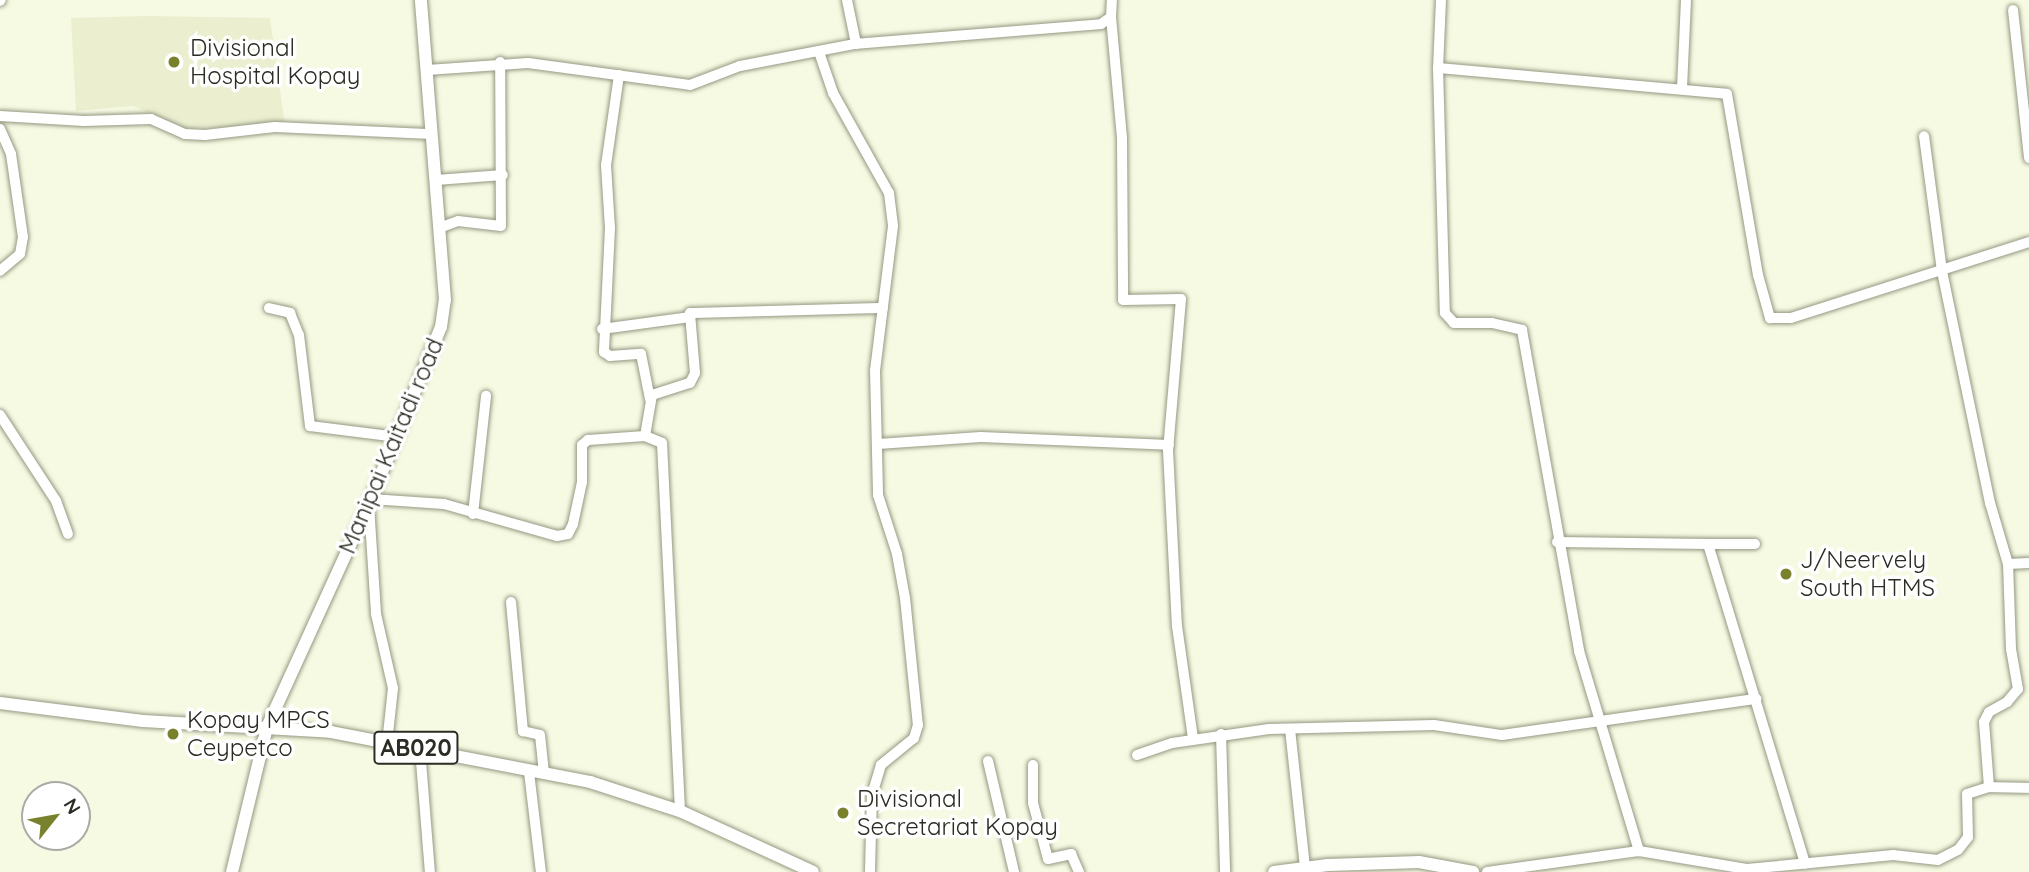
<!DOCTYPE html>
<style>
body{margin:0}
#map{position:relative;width:2029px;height:872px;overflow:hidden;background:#f6fae2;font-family:Quicksand,sans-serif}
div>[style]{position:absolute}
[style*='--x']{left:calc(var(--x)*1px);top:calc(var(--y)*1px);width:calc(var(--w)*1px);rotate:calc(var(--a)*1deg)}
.built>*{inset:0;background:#ebefd0}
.roads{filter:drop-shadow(0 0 2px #959882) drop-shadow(0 0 2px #959882)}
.minor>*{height:10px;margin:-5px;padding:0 5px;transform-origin:5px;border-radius:5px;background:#fff}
.major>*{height:12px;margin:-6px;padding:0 6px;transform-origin:6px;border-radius:6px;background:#fff}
.dots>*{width:19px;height:19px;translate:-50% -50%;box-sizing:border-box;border:4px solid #fff;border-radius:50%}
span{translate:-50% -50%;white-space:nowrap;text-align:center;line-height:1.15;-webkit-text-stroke:7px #fff;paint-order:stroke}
.shield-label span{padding:2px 5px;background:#fff;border:2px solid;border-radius:5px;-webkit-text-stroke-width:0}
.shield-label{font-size:23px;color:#2b2c23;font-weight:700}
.poi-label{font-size:24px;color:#2b2c23}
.left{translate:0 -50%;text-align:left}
.street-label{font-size:24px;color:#2b2c23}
.north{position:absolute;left:21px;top:781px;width:70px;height:70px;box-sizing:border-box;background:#fff;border:2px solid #aaaba7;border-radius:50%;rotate:59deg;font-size:19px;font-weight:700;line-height:28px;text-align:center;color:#2b2c23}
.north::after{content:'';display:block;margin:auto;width:24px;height:32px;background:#79812c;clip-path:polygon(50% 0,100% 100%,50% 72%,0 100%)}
</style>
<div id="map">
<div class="built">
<div style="clip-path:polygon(147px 16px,270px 18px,285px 126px,184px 128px,133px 106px,76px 111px,71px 18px)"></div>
</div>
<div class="roads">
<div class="minor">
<div style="--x:847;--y:0;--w:45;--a:78.4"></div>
<div style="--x:1441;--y:0;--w:68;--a:92.5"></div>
<div style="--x:1438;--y:68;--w:290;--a:5.1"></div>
<div style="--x:1727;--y:94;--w:184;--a:80.3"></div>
<div style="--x:1758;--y:275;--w:45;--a:74.4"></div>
<div style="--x:1770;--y:318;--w:21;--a:0"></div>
<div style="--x:1791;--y:318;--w:250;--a:-17.7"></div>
<div style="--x:0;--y:1;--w:1;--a:-45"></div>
<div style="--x:2013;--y:10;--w:149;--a:83.8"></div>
<div style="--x:1111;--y:17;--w:121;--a:84.8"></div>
<div style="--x:1122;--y:138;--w:162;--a:89.6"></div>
<div style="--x:1123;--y:300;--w:58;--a:-1"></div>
<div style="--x:1181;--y:299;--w:152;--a:94.9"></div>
<div style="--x:1168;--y:450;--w:176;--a:87.1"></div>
<div style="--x:1177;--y:626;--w:114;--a:81.9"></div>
<div style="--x:819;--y:52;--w:43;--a:71.1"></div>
<div style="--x:833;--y:93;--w:115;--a:60.8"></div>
<div style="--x:889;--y:193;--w:33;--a:83"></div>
<div style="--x:893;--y:226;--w:145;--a:97.1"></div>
<div style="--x:875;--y:370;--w:125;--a:88.6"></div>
<div style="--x:878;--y:495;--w:62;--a:72.1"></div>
<div style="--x:897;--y:554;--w:45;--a:79.7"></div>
<div style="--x:905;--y:598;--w:128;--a:84.2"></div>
<div style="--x:918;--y:725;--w:14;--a:107"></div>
<div style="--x:914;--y:738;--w:43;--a:140.7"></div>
<div style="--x:881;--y:765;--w:30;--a:107"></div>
<div style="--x:872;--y:794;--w:78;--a:91.5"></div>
<div style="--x:1438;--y:68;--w:245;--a:88.4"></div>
<div style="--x:1445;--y:313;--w:13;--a:48"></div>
<div style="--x:1454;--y:323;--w:38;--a:0"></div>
<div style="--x:1492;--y:323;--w:31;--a:13"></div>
<div style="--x:1522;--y:330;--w:326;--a:79.9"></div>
<div style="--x:1579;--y:651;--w:209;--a:73.3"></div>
<div style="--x:427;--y:70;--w:101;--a:-4"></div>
<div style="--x:528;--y:63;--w:163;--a:7.7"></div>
<div style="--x:690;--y:85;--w:53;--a:-20.8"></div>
<div style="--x:740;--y:66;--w:116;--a:-10.9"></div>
<div style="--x:854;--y:44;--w:248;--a:-4.6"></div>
<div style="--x:1101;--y:24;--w:12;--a:-35"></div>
<div style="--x:1111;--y:17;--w:17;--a:-87"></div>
<div style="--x:619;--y:75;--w:91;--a:98.2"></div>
<div style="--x:606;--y:165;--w:63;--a:86.4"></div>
<div style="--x:610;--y:228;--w:124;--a:92.8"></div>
<div style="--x:604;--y:352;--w:7;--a:34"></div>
<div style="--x:610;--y:356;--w:31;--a:-4"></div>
<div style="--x:641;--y:354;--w:46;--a:78.7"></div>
<div style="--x:1682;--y:88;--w:88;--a:-87.4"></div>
<div style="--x:0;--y:116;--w:84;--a:3.4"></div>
<div style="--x:84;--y:121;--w:67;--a:-1.7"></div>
<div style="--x:151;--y:119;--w:37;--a:24"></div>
<div style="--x:185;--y:134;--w:20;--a:3"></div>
<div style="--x:205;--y:135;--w:70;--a:-6.5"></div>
<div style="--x:275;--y:127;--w:157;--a:2.6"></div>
<div style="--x:0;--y:129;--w:27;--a:66"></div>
<div style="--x:11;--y:154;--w:84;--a:81.8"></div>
<div style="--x:23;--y:237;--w:17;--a:100"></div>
<div style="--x:20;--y:254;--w:26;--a:140"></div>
<div style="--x:436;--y:180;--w:67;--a:-4.3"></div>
<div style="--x:439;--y:228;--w:20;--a:-20"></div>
<div style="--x:458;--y:221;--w:43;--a:6.6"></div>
<div style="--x:501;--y:226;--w:164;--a:-90.3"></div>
<div style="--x:269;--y:308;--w:22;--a:13"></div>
<div style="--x:290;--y:313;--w:24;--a:68"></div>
<div style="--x:299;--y:335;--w:92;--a:83.1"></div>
<div style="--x:310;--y:426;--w:88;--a:7.2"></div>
<div style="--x:602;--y:329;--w:89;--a:-7.8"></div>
<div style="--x:0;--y:415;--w:103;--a:56.9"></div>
<div style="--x:56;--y:501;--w:35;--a:70"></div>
<div style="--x:645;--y:436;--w:42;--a:-80.3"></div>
<div style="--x:652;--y:395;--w:40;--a:-18"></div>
<div style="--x:690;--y:383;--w:11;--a:-63"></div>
<div style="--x:695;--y:373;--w:60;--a:-94.8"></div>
<div style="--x:690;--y:313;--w:193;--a:-1.5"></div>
<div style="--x:878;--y:444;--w:103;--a:-3.9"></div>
<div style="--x:981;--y:437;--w:188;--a:2.4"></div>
<div style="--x:371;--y:499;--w:73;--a:3.9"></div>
<div style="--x:444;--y:504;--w:117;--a:15.8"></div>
<div style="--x:557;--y:536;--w:11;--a:-10"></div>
<div style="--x:568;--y:534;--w:11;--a:-63"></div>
<div style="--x:573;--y:524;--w:43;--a:-77.9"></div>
<div style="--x:582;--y:482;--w:37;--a:-90"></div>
<div style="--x:582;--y:445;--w:8;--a:-40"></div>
<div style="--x:588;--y:440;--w:57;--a:-4"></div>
<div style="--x:645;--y:436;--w:18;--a:22"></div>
<div style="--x:662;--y:443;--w:368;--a:87.2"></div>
<div style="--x:369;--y:505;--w:109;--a:86.3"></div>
<div style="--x:376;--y:614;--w:76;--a:77.1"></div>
<div style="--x:393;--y:688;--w:55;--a:96.2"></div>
<div style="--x:473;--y:514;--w:119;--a:-83.7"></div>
<div style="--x:1557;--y:542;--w:151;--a:0.8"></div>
<div style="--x:1755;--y:544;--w:47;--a:180"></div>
<div style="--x:1708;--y:544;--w:334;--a:73.1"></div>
<div style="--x:2008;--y:564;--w:21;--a:-3"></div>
<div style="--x:511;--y:602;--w:130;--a:84.7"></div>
<div style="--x:523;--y:731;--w:17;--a:13"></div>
<div style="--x:540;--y:735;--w:39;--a:84"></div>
<div style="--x:1290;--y:729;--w:139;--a:83.8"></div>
<div style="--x:1221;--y:734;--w:138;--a:88.3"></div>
<div style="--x:420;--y:749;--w:123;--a:85.4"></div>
<div style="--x:1137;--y:755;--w:37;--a:-19"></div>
<div style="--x:1172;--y:743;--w:98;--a:-8.2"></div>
<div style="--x:1269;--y:729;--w:165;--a:-1.4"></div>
<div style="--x:1434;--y:725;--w:69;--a:8.4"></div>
<div style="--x:1502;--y:735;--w:257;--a:-8.1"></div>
<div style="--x:988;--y:761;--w:114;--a:76.8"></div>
<div style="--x:1033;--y:765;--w:38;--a:90"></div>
<div style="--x:1033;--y:803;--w:58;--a:75"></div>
<div style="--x:1048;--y:859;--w:24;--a:-12"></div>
<div style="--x:1071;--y:854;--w:20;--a:66"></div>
<div style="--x:529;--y:772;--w:101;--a:83.2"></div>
<div style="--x:1989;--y:787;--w:40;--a:1.4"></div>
<div style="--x:1487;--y:872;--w:153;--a:-7.9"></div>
<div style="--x:1639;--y:851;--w:109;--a:9.5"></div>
<div style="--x:1747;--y:869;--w:147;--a:-5.5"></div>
<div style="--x:1893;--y:855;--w:45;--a:6.3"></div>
<div style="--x:1938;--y:860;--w:22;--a:-27"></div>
<div style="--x:1958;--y:850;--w:16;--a:-52"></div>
<div style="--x:1968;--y:837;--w:43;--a:-91.3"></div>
<div style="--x:1967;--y:794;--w:23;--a:-18"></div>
<div style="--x:1989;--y:787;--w:65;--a:-94.4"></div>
<div style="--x:1984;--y:722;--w:11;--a:-63"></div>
<div style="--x:1989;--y:712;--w:21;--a:-29"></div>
<div style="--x:2007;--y:702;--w:17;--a:-50"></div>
<div style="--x:2018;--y:689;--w:41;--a:-99.9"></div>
<div style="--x:2011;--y:649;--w:85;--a:-92"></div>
<div style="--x:2008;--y:564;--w:64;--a:-106.4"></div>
<div style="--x:1990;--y:503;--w:237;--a:-101.7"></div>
<div style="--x:1942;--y:271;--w:136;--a:-97.6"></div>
</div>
<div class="major">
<div style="--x:0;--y:703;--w:144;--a:7.2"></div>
<div style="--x:143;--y:721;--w:188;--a:3.3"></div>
<div style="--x:331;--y:732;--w:264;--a:10.9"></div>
<div style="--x:590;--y:782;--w:95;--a:17.9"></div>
<div style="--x:680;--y:811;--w:146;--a:24.6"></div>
<div style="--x:232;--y:872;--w:149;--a:-76.4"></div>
<div style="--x:267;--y:727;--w:251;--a:-65.5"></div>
<div style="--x:371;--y:499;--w:186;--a:-67.9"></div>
<div style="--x:441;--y:327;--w:27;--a:-82"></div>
<div style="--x:445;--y:300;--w:301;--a:-94.6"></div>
<div style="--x:1274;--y:872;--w:54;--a:-7.4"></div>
<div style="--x:1328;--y:865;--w:91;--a:-1.9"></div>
<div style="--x:1419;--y:862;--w:55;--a:10.5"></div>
</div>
</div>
<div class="dots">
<div style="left:174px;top:62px;background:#79812c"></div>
<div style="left:1786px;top:574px;background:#79812c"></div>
<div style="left:173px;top:734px;background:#79812c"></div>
<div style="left:843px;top:813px;background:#79812c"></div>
</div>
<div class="shield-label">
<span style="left:416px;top:748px">AB020</span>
</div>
<div class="poi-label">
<span class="left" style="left:190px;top:62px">Divisional<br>Hospital Kopay</span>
<span class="left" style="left:1800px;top:574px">J/Neervely<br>South HTMS</span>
<span class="left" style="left:187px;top:734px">Kopay MPCS<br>Ceypetco</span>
<span class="left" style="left:857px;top:813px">Divisional<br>Secretariat Kopay</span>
</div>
<div class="street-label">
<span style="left:391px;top:446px;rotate:-67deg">Manipai Kaitadi road</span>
</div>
<div class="north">N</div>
</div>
